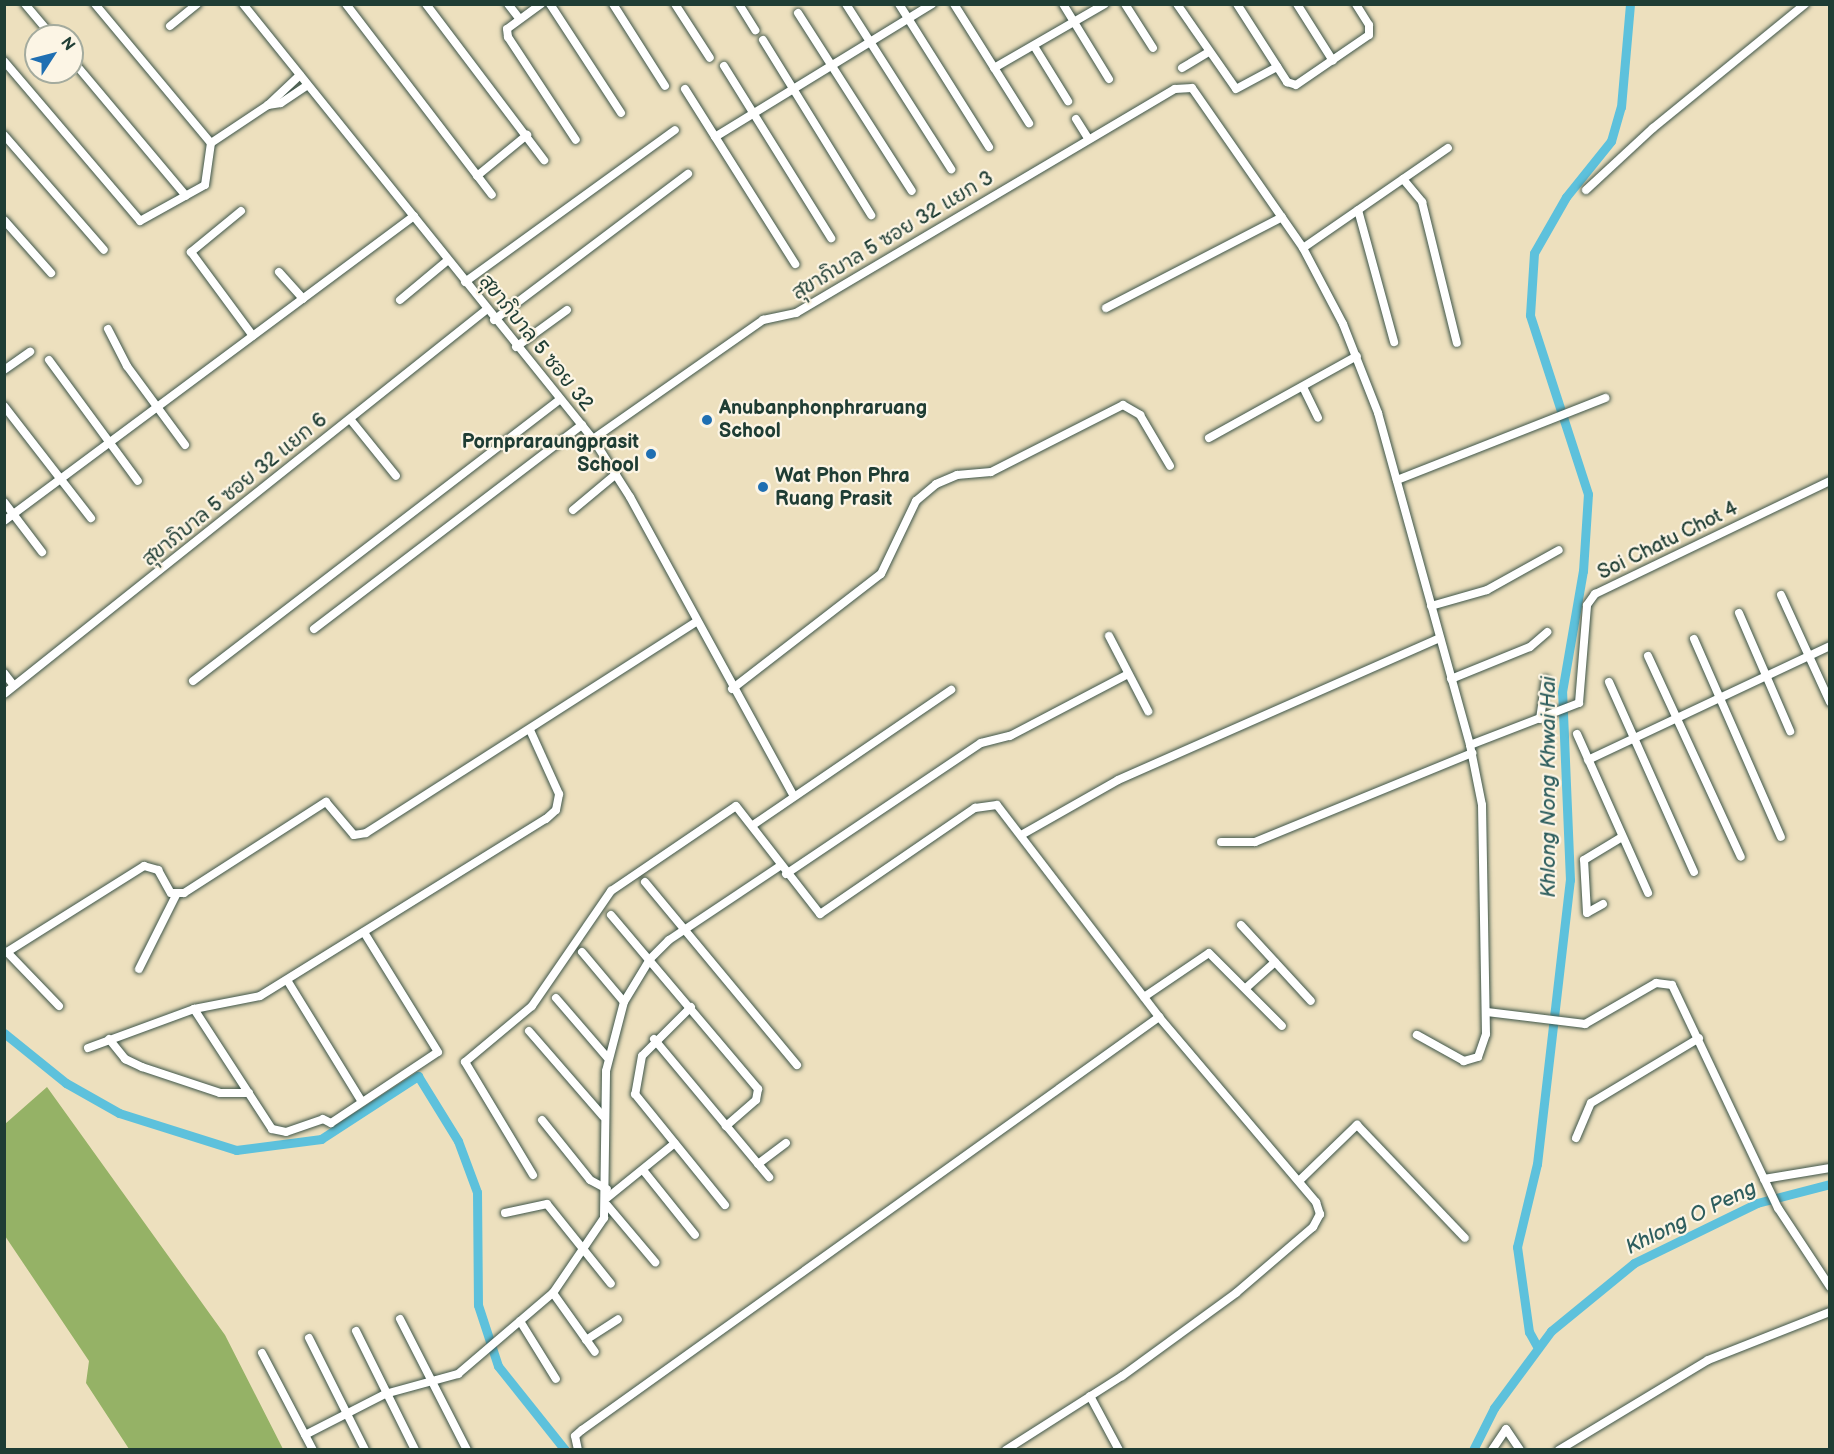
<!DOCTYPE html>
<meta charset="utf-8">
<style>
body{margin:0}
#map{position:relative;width:1834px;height:1454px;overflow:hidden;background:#ede0be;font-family:"Balsamiq Sans","Playpen Sans Thai",sans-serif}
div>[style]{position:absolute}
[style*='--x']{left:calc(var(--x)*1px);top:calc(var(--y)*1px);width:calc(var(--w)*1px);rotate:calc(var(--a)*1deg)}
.forest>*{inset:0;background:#95b266}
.canal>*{height:9px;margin:-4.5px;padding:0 4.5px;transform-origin:4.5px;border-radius:4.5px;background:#5dc1dc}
.roads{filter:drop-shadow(0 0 2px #3e5549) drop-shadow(0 0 2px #3e5549)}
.minor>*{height:8px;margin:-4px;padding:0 4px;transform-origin:4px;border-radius:4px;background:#fff}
.dots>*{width:16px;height:16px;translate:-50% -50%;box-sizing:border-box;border:3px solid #fcf5e5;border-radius:50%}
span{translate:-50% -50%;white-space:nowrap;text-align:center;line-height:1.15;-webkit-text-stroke:4.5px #fcf5e5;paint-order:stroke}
.street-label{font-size:20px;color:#1f3d34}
.poi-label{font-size:20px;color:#1f3d34;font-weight:700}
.left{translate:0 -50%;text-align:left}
.right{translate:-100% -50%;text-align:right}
.water-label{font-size:21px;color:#2e5e5e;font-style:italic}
.frame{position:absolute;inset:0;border:6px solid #1f3d34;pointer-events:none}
.north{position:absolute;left:24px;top:24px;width:60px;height:60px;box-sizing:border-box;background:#fcf5e5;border:2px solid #a4ab9e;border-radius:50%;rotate:54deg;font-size:16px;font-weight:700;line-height:24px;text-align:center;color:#1f3d34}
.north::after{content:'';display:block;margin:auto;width:21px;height:27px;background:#1f6fb2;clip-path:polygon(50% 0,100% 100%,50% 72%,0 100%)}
</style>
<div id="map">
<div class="forest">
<div style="clip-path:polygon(47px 1087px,225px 1335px,283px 1449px,129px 1449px,86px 1383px,89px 1361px,5px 1236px,5px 1124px)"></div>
</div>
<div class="canal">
<div style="--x:4;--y:1033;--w:80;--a:38.9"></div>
<div style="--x:66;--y:1083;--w:61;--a:29.5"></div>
<div style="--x:119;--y:1113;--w:123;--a:17.5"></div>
<div style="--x:236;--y:1150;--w:86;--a:-7.4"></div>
<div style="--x:321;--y:1139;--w:116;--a:-33"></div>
<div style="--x:418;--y:1076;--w:76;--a:58.4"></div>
<div style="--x:458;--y:1141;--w:54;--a:69.6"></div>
<div style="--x:477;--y:1192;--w:113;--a:89.5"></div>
<div style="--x:478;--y:1305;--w:64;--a:71.8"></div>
<div style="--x:498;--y:1366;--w:107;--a:51.4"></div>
<div style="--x:1538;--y:1348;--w:18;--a:-119"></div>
<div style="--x:1529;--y:1332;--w:86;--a:-98"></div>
<div style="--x:1517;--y:1247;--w:85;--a:-76.5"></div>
<div style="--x:1537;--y:1164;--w:286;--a:-83.4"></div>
<div style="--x:1570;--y:880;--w:188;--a:-92.4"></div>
<div style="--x:1562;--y:692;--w:123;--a:-80.2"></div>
<div style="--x:1583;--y:571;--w:77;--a:-86.3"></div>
<div style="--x:1588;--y:494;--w:188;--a:-108"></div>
<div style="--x:1530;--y:315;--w:62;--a:-86.3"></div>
<div style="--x:1534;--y:253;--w:64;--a:-60.3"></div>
<div style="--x:1566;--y:197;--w:72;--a:-51.2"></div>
<div style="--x:1611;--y:141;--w:35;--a:-74"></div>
<div style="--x:1621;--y:107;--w:103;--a:-85"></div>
<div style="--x:1473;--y:1450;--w:47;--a:-63.4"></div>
<div style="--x:1494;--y:1408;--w:96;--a:-53.5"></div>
<div style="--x:1551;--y:1331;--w:107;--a:-39.3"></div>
<div style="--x:1634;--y:1263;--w:137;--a:-26"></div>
<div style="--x:1757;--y:1203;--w:75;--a:-14.6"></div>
</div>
<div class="roads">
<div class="minor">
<div style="--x:25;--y:4;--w:42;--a:49.8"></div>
<div style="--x:95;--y:4;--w:181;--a:50.2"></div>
<div style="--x:243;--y:4;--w:558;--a:51.18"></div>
<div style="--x:593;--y:439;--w:69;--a:57.5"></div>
<div style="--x:630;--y:497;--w:341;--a:61.3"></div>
<div style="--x:346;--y:4;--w:240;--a:52.6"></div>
<div style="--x:426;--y:4;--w:196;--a:52.9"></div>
<div style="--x:508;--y:4;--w:18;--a:52"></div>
<div style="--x:541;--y:4;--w:42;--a:143.7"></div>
<div style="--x:507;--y:29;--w:8;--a:83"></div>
<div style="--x:508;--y:37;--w:123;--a:56.6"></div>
<div style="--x:550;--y:4;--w:130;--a:56.9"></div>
<div style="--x:613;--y:4;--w:97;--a:57.6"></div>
<div style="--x:675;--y:4;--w:64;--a:57.1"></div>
<div style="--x:739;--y:4;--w:31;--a:58"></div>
<div style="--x:846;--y:4;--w:196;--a:57.5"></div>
<div style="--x:899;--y:4;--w:169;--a:57.8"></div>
<div style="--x:954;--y:4;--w:141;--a:57.8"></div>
<div style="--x:1063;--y:4;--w:88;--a:58.5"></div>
<div style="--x:1125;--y:4;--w:52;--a:57.5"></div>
<div style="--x:1177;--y:4;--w:103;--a:55.2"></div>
<div style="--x:1236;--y:89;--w:47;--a:-28.2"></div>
<div style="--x:1237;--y:4;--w:93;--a:57.3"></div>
<div style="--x:1287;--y:82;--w:9;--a:18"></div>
<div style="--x:1296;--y:85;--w:88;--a:-34.4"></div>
<div style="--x:1369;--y:35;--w:10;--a:-90"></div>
<div style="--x:1369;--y:25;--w:25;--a:-122"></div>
<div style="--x:1297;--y:4;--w:67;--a:57.7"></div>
<div style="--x:798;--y:13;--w:211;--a:57.4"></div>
<div style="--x:170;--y:26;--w:35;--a:-39"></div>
<div style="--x:763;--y:40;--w:206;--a:58.3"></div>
<div style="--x:1034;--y:46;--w:65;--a:58.3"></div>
<div style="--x:72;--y:60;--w:177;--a:50"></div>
<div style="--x:4;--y:61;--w:210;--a:49.6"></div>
<div style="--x:140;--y:221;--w:74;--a:-29"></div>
<div style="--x:205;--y:185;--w:42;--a:-81.9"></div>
<div style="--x:211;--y:143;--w:69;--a:-33.7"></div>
<div style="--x:724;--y:66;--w:203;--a:58.1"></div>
<div style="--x:994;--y:68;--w:128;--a:-30"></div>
<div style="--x:1182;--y:68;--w:29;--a:-31"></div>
<div style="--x:300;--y:75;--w:44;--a:136.8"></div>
<div style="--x:268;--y:105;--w:13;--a:-9"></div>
<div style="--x:281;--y:103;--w:32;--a:-34"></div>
<div style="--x:685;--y:89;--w:207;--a:57.8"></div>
<div style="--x:1076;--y:119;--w:22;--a:58"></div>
<div style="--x:4;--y:135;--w:152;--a:49"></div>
<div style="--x:715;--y:137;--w:255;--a:-31.5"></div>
<div style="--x:477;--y:176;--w:65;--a:-39.4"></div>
<div style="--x:1403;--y:179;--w:30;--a:50"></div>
<div style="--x:1422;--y:202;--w:145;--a:76.1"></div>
<div style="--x:1586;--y:190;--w:91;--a:-42.8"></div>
<div style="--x:1653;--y:128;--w:196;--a:-39.2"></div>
<div style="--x:1358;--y:210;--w:137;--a:74.7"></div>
<div style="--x:241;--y:211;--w:65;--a:140.6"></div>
<div style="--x:191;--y:252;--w:104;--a:53.6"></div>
<div style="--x:4;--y:220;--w:71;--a:48.4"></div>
<div style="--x:1303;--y:248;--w:176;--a:-34.6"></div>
<div style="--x:279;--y:272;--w:36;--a:48"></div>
<div style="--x:465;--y:282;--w:259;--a:-35.9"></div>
<div style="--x:400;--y:300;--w:62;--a:-39.8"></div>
<div style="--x:1106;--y:308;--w:198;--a:-27.3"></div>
<div style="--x:494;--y:320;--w:243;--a:-37"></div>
<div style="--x:108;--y:329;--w:42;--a:62.8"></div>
<div style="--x:127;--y:366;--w:98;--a:53.7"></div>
<div style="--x:516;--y:347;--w:63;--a:-36"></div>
<div style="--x:49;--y:360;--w:150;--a:53.7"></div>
<div style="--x:4;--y:370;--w:32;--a:-35"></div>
<div style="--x:1303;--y:387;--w:34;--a:64"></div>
<div style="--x:4;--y:406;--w:142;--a:52.2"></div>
<div style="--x:350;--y:419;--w:73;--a:51.1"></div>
<div style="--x:1209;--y:438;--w:169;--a:-29"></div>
<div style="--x:593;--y:439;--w:208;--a:-35"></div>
<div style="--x:763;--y:320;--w:34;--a:-12"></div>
<div style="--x:796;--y:313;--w:440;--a:-30.6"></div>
<div style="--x:1175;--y:89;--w:17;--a:-3"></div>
<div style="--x:1192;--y:88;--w:195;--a:55.2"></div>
<div style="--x:1303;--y:248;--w:86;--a:62.2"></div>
<div style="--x:1343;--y:324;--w:96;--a:68.5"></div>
<div style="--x:1378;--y:413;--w:345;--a:74.5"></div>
<div style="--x:1470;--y:745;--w:61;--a:78.7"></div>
<div style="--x:1482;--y:805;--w:229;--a:89"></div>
<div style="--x:1486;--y:1034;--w:24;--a:109"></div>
<div style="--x:1478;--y:1057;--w:15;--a:164"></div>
<div style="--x:1464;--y:1061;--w:54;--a:-151"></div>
<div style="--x:1397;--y:480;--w:224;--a:-21.5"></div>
<div style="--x:4;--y:502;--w:63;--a:52.8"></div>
<div style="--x:573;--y:510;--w:56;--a:-39.9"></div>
<div style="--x:4;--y:521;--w:511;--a:-36.65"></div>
<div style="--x:1781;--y:595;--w:118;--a:65.4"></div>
<div style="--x:1431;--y:606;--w:58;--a:-15.9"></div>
<div style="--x:1487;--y:590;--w:82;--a:-29.1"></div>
<div style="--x:1739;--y:613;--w:129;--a:66.6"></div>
<div style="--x:314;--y:629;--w:337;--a:-37.3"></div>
<div style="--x:1109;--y:636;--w:85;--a:62.5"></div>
<div style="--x:1694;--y:639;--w:216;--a:66.3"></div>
<div style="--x:1648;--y:656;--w:221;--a:65.2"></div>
<div style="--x:4;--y:673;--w:16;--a:52"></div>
<div style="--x:1451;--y:679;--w:85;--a:-22.1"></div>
<div style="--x:1530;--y:647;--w:23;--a:-41"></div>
<div style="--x:193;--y:681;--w:463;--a:-37.5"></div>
<div style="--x:1609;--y:682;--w:208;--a:65.9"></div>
<div style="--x:732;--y:689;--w:188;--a:-37.7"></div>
<div style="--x:881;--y:574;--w:81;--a:-64.4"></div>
<div style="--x:916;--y:501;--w:26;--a:-40"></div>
<div style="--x:936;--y:484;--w:23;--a:-23"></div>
<div style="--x:957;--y:475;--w:34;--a:-5"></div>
<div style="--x:991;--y:472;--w:148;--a:-26.9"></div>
<div style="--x:1123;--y:405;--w:20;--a:30"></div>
<div style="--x:1140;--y:415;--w:59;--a:59.5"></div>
<div style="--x:4;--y:694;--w:616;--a:-38.54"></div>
<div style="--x:1540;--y:719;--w:40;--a:-81.5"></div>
<div style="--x:1577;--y:734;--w:174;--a:65.9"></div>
<div style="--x:1470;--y:745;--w:117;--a:-21.1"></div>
<div style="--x:1579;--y:703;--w:98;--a:-85.3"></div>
<div style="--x:1587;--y:605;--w:14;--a:-54"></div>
<div style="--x:1595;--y:594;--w:261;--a:-25.7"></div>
<div style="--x:1588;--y:760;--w:268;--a:-25.2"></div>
<div style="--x:753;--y:825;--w:240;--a:-34.3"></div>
<div style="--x:1023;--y:834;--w:109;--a:-29.6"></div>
<div style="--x:1118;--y:780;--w:352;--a:-23.8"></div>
<div style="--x:1221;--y:842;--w:34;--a:0"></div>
<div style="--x:1255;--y:842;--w:235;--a:-22.3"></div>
<div style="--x:786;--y:874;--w:235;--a:-33.9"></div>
<div style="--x:981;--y:743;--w:30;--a:-14"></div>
<div style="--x:1010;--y:736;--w:133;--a:-27.7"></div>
<div style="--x:645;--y:882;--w:238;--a:50.3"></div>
<div style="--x:1603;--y:904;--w:18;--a:151"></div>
<div style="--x:1587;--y:913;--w:53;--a:-93.2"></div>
<div style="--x:1584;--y:860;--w:44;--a:-31.2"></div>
<div style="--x:611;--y:915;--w:228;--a:49.8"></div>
<div style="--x:758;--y:1089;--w:11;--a:100"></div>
<div style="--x:756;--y:1100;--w:40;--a:139"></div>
<div style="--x:1241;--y:925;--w:103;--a:47.4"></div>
<div style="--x:582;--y:952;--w:65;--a:50"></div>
<div style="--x:139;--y:969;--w:83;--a:-63.4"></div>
<div style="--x:287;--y:980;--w:143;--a:58.4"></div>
<div style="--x:1246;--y:988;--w:39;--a:-42"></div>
<div style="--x:1144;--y:997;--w:78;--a:-34.1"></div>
<div style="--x:1209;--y:953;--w:103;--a:45"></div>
<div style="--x:556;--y:998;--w:78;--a:49.2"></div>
<div style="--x:59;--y:1006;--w:75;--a:-133.9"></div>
<div style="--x:7;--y:952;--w:162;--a:-32.1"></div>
<div style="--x:144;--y:866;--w:15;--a:16"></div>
<div style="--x:158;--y:870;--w:26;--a:61"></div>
<div style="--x:171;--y:893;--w:13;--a:0"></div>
<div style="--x:184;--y:893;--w:169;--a:-32.7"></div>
<div style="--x:326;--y:802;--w:43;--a:49.7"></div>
<div style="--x:354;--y:835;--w:12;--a:-9"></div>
<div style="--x:366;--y:833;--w:393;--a:-32.6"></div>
<div style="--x:691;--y:1007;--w:69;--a:135"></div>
<div style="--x:642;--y:1056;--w:39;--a:100"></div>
<div style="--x:635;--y:1094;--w:143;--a:51"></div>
<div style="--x:194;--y:1009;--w:143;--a:57"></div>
<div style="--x:272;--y:1129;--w:14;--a:12"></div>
<div style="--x:286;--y:1132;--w:39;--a:-19"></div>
<div style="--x:323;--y:1119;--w:9;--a:27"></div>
<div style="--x:331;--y:1123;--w:128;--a:-33.6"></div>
<div style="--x:438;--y:1052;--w:141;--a:-121.7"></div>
<div style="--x:1487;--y:1012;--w:99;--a:7"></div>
<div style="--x:1585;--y:1024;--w:82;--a:-30"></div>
<div style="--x:1656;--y:983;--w:16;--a:7"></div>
<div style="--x:1672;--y:985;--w:247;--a:64.6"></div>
<div style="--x:1778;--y:1208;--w:95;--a:56.6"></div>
<div style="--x:529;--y:1031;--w:113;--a:49"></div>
<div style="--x:109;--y:1039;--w:26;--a:51"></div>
<div style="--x:125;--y:1059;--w:19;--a:25"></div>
<div style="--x:142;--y:1067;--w:82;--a:18.4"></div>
<div style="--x:220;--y:1093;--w:29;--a:0"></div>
<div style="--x:654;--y:1039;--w:180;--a:50.2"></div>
<div style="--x:88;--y:1048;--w:113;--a:-20.2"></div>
<div style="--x:194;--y:1009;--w:67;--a:-11.1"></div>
<div style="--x:260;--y:996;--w:336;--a:-31.8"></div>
<div style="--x:546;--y:819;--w:13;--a:-42"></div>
<div style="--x:556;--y:810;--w:16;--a:-79"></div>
<div style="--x:559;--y:794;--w:70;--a:-114.4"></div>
<div style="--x:542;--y:1120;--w:77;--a:51.3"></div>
<div style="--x:590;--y:1180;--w:19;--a:28"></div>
<div style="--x:1576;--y:1138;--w:38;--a:-67"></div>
<div style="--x:1591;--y:1103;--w:126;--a:-31"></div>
<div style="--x:758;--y:1164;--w:35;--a:-37"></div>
<div style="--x:643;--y:1170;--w:83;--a:51.3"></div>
<div style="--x:533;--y:1175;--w:132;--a:-121"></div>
<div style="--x:465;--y:1062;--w:87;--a:-39.9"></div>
<div style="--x:532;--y:1006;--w:140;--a:-55.5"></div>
<div style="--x:611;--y:891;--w:151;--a:-34.2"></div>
<div style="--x:736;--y:806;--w:137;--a:52.1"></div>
<div style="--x:820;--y:914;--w:188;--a:-34.4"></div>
<div style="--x:975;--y:808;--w:22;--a:-8"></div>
<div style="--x:997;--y:805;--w:267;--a:52.6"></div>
<div style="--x:1159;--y:1017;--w:243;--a:49.7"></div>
<div style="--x:1316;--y:1202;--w:13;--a:72"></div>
<div style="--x:1320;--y:1214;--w:15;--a:118"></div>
<div style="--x:1313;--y:1227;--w:101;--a:139.4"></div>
<div style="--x:1236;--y:1293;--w:141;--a:143.9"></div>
<div style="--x:1122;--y:1376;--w:138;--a:147.5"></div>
<div style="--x:1764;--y:1179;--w:67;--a:-9.5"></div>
<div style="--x:1299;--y:1181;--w:81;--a:-44"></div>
<div style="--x:1357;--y:1125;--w:156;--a:46.3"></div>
<div style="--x:607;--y:1198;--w:87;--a:-39"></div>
<div style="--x:607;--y:1205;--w:75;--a:49.9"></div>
<div style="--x:505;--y:1213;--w:43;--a:-12.1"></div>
<div style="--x:547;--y:1204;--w:102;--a:51.3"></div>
<div style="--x:553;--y:1293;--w:72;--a:54.6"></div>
<div style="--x:400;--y:1319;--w:147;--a:62.9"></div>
<div style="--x:520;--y:1321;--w:68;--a:58.2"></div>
<div style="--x:356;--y:1331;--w:133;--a:63.6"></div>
<div style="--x:309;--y:1338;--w:125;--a:63.4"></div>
<div style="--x:586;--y:1340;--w:38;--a:-33"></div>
<div style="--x:262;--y:1353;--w:110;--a:62.3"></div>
<div style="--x:1090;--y:1396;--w:61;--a:61.8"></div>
<div style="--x:305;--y:1435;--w:90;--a:-27.1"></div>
<div style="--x:385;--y:1394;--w:76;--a:-15.3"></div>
<div style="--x:458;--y:1374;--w:125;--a:-40.5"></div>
<div style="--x:553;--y:1293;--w:91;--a:-55.8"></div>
<div style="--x:604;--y:1218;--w:147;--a:-89.2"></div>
<div style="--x:606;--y:1071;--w:71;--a:-75.4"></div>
<div style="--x:624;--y:1002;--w:50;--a:-58.8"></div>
<div style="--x:650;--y:959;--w:27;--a:-45"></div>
<div style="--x:669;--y:940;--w:133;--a:-33.7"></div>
<div style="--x:578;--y:1450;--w:14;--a:-102"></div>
<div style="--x:575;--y:1436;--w:9;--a:-41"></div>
<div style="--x:582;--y:1430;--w:710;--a:-35.59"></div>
<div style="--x:1492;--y:1450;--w:25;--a:-56"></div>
<div style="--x:1506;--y:1429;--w:25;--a:56"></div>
<div style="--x:1559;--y:1450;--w:174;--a:-31.1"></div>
<div style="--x:1708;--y:1360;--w:131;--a:-21.5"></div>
</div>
</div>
<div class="dots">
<div style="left:707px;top:420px;background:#1f6fb2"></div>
<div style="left:651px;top:454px;background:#1f6fb2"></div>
<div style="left:763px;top:487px;background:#1f6fb2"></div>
</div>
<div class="street-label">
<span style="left:893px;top:236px;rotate:-31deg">สุขาภิบาล 5 ซอย 32 แยก 3</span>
<span style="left:536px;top:343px;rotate:51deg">สุขาภิบาล 5 ซอย 32</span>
<span style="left:235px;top:490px;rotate:-39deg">สุขาภิบาล 5 ซอย 32 แยก 6</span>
<span style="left:1668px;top:541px;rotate:-26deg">Soi Chatu Chot 4</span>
</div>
<div class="poi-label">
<span class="left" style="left:719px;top:420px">Anubanphonphraruang<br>School</span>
<span class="right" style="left:639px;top:454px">Pornpraraungprasit<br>School</span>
<span class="left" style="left:775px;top:488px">Wat Phon Phra<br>Ruang Prasit</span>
</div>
<div class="water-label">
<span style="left:1549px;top:787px;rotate:-90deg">Khlong Nong Khwai Hai</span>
<span style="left:1691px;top:1218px;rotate:-26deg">Khlong O Peng</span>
</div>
<div class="frame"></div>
<div class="north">N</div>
</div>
